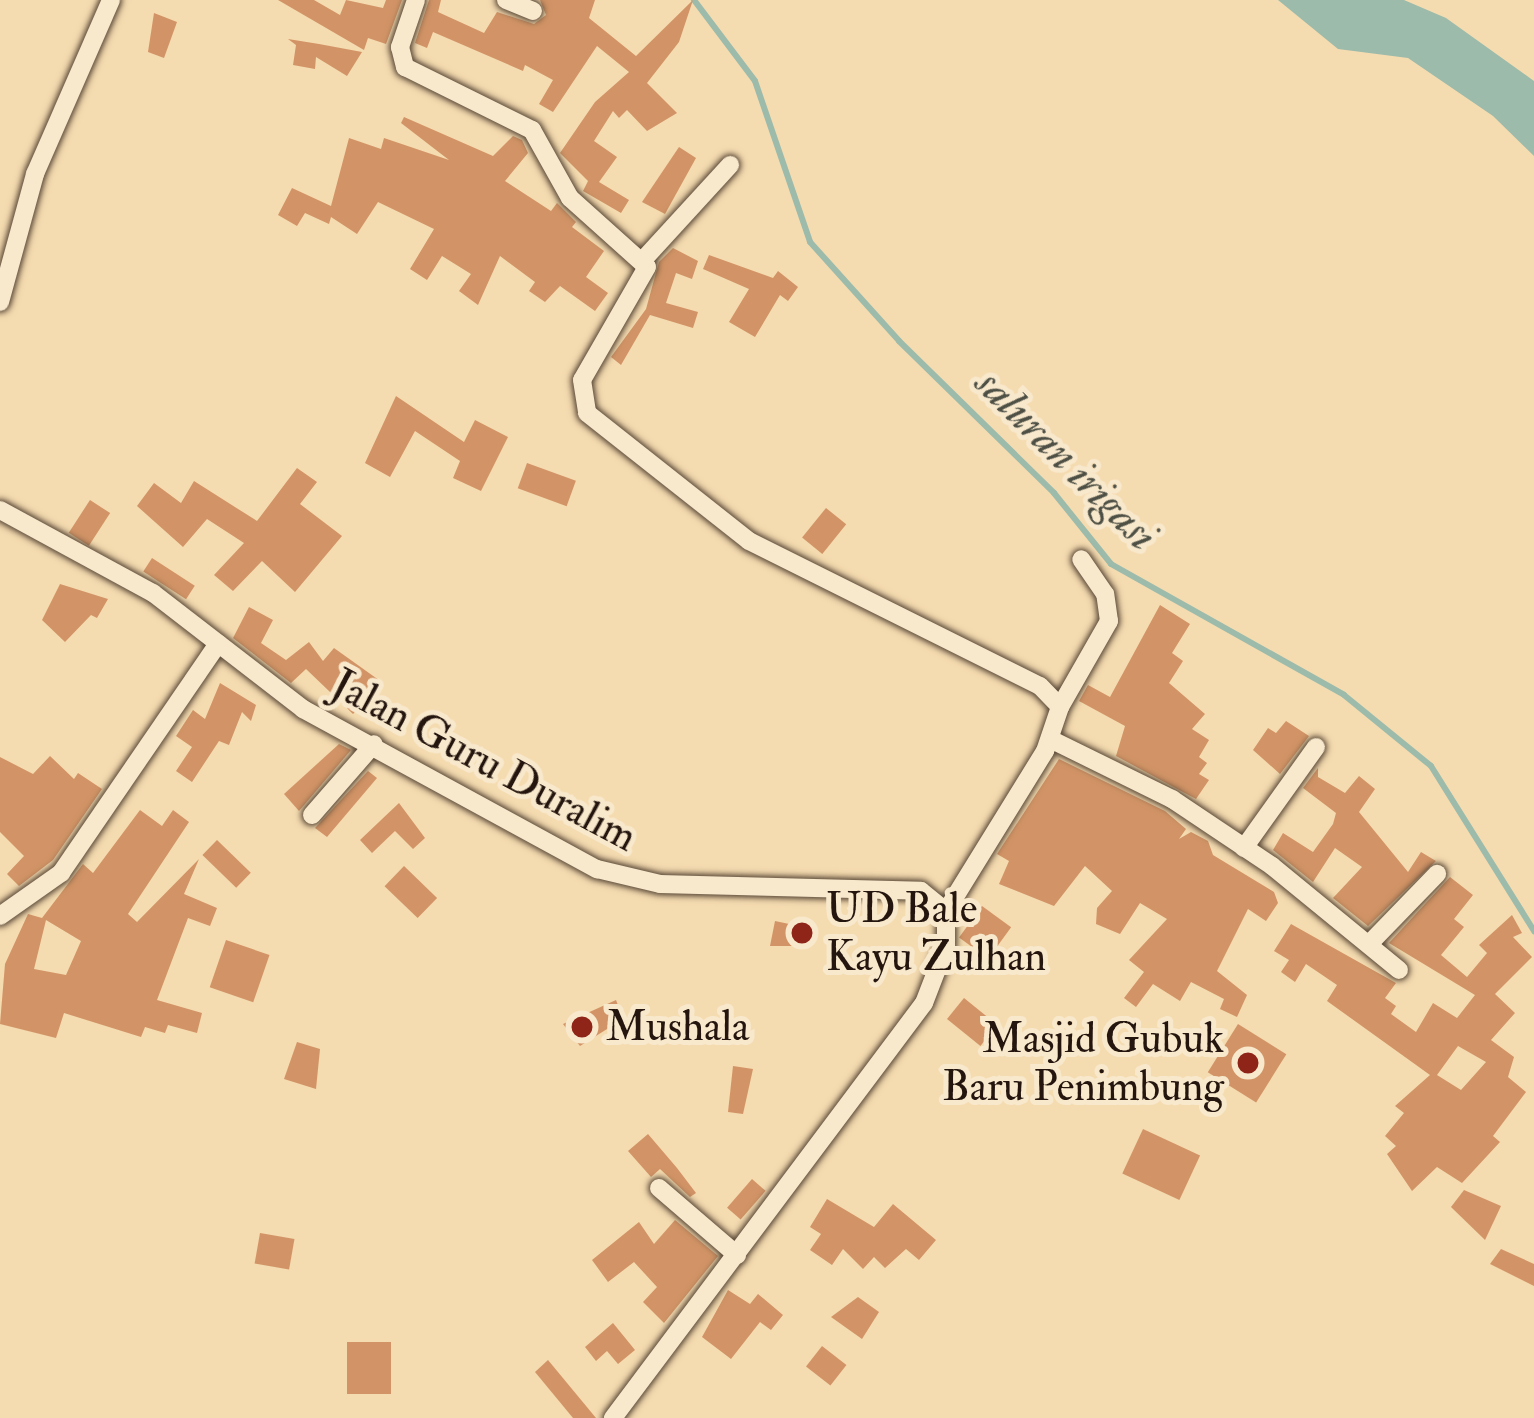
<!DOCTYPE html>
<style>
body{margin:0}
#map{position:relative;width:1534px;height:1418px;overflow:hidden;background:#f5dbb0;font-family:"IM FELL Double Pica",serif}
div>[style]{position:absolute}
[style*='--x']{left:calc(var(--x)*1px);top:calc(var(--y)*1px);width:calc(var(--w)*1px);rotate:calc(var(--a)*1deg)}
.water>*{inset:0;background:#9cbbab}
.stream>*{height:6px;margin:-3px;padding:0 3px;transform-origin:3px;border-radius:3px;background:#9cbbab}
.building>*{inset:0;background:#d29466;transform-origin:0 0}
.roads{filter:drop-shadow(0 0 3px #584736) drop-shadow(0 0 3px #584736)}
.minor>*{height:18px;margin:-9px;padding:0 9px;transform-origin:9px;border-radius:9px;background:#f8e8cc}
.dots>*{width:33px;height:33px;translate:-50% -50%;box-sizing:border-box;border:6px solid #f8e8cc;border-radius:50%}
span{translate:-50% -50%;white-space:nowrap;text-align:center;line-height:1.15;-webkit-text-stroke:10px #f8e8cc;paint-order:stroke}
.street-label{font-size:42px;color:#24160e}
.poi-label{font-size:42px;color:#24160e}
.left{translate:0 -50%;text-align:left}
.right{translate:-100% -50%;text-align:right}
.water-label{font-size:45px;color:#4e5045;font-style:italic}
</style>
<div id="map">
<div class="water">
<div style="clip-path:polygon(1278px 0,1404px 0,1446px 18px,1534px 81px,1534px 156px,1493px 116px,1408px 58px,1338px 49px)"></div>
</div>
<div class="stream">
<div style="--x:694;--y:0;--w:101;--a:53"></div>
<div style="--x:755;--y:81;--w:170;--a:71.1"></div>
<div style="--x:810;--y:242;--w:133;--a:48"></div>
<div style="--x:899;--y:341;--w:217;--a:44.4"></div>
<div style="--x:1054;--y:493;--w:91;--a:51.2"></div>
<div style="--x:1111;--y:564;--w:267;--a:29.3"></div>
<div style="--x:1344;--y:695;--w:112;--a:39.2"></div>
<div style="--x:1431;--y:766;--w:195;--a:58"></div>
</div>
<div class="building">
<div style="clip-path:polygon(278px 0,314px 0,340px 15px,346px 0,383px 8px,386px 0,402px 0,386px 44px,368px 38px,364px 50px)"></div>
<div style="clip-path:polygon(429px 0,441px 0,438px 12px,484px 33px,497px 12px,534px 24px,546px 15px,540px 0,595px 0,589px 18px,636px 56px,693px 0,679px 42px,647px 83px,677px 113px,647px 131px,627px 110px,619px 118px,613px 111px,594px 141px,617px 157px,599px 182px,629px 200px,621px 213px,583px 191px,588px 181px,560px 153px,595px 102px,629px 72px,597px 46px,553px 112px,539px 104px,553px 80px,525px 65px,523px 71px,433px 32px,427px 48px,415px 43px)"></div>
<div style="clip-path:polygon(154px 13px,177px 22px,164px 58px,148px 52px)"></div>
<div style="clip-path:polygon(288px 39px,319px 44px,362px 52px,347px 76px,316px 57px,315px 69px,293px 65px,296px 45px)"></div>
<div style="clip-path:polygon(404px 117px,493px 156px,513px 136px,522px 140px,528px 153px,505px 181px,551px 211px,557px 203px,576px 222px,572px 227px,604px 251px,586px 277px,608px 293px,595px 311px,560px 286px,545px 302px,529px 291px,535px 282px,500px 256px,478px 305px,459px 291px,471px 274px,442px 256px,427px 280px,410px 269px,434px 229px,378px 202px,357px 234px,331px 217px,329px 224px,305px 213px,297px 226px,278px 215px,292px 188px,331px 206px,349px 138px,381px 149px,384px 138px,449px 160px,401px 123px)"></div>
<div style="clip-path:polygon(679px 147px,696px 158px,665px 214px,642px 202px)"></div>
<div style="clip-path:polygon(673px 248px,698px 261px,692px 279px,676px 273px,666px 303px,698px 312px,693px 328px,650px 315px,621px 365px,611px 357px,646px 309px,659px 262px)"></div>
<div style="clip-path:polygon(709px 255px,773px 278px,778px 271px,798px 287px,788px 301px,780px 295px,755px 337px,729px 322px,749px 289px,703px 269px)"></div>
<div style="clip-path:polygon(396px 396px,464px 442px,475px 420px,508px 437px,481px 491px,453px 478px,460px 461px,415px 431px,390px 477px,365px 463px)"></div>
<div style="left:527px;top:463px;width:52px;height:27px;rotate:20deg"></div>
<div style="clip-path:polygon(297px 468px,317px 482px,300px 504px,342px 536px,295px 592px,262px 561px,233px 591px,214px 575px,244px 543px,207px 519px,183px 547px,137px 506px,154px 483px,181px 503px,194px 481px,257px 521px)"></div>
<div style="left:90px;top:500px;width:24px;height:39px;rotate:33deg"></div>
<div style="left:826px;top:508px;width:26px;height:38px;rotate:39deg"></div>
<div style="left:152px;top:558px;width:51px;height:16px;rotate:33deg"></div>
<div style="clip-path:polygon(60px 584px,108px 599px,97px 618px,91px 615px,65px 642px,42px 620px)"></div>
<div style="clip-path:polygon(1160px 605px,1190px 624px,1172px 653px,1183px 661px,1169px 683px,1205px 714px,1192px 729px,1209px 740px,1199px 757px,1207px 763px,1199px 774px,1209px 780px,1196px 799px,1116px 756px,1125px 726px,1079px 701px,1088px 685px,1110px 697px)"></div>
<div style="clip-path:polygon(249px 607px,273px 620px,261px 643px,286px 660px,309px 642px,323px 661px,334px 648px,383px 683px,353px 714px,306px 669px,291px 683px,233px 638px)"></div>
<div style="clip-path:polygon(220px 683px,256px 705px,251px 721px,242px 712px,229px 745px,219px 741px,192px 782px,176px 771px,192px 747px,176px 736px,193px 710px,205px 719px)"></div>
<div style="clip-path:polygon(1286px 721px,1309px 736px,1280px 774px,1253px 750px,1268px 728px,1276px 733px)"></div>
<div style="clip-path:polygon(339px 744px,351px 750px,299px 811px,284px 794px)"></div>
<div style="clip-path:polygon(50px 756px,74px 779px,78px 773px,102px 789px,53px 860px,19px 886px,7px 874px,24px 856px,0 832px,0 757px,33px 774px)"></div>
<div style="clip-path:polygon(1059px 759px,1165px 811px,1186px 829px,1179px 839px,1191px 832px,1208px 841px,1213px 855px,1274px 892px,1278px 903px,1266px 921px,1248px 909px,1217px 971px,1247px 995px,1237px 1017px,1220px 1009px,1224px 999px,1191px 982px,1180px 1001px,1153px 984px,1136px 1007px,1124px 998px,1144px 972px,1129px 960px,1167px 919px,1140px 903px,1120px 934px,1096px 924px,1097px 908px,1112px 891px,1085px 866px,1054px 906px,999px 884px,1009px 861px,997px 854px)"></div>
<div style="clip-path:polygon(1318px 768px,1318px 777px,1345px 793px,1359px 776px,1375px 789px,1359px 812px,1408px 872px,1421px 852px,1436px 861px,1368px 926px,1333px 898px,1362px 867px,1335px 848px,1313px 882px,1273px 850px,1283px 833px,1313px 852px,1333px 824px,1336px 813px,1303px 788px)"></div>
<div style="clip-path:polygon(368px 771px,377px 778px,327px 837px,315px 828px)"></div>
<div style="clip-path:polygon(399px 803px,425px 838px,413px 849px,395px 831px,372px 853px,360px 840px)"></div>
<div style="clip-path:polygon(evenodd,140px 810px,162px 826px,173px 810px,189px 822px,128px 914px,137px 922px,199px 859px,184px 894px,217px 908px,210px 926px,188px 918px,157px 1000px,202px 1013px,197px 1033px,168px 1025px,165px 1033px,145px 1027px,141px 1037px,64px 1013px,56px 1038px,0 1024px,5px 964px,28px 914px,42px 918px,83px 864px,93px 873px,140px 810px,46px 920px,81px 941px,66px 975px,34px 969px,46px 920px)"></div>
<div style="left:217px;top:840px;width:47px;height:21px;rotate:44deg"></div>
<div style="left:404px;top:866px;width:46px;height:28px;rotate:44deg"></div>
<div style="clip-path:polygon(evenodd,1450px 877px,1473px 895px,1454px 919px,1464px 927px,1441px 955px,1467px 977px,1487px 953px,1479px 945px,1512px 915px,1522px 933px,1513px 937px,1532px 957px,1495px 994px,1515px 1013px,1491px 1040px,1514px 1057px,1508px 1077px,1526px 1092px,1493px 1136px,1500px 1142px,1462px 1183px,1437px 1167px,1412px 1191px,1387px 1154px,1396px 1146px,1385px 1136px,1404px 1113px,1395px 1106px,1430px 1075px,1327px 1001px,1337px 985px,1306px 964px,1295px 982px,1281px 972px,1289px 960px,1274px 951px,1291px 924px,1396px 983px,1385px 998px,1396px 1006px,1391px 1014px,1416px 1032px,1433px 1003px,1457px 1018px,1475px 995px,1389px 943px,1450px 877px,1458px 1046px,1486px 1062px,1461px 1090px,1437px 1075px,1458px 1046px)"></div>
<div style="left:982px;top:906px;width:36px;height:39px;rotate:36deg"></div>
<div style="clip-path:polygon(794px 919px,812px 921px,809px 946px,770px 946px,775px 921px,794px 925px)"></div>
<div style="left:226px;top:940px;width:46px;height:50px;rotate:19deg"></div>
<div style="left:964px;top:998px;width:43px;height:27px;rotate:39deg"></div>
<div style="clip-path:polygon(616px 1000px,623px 1019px,580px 1046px,563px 1024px)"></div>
<div style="left:1238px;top:1024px;width:57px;height:57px;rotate:32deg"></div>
<div style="clip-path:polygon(297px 1042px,320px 1049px,316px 1089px,284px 1079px)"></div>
<div style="clip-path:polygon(733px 1066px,753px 1069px,743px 1114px,728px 1112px)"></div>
<div style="left:1143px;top:1129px;width:63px;height:49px;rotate:25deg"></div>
<div style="clip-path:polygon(648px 1134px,677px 1168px,696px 1193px,690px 1197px,660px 1169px,651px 1177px,628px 1151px)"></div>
<div style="left:752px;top:1179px;width:18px;height:38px;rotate:41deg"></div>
<div style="clip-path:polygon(1464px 1190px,1501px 1206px,1485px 1240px,1451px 1207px)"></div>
<div style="clip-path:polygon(827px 1199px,874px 1227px,893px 1204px,936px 1240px,919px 1260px,906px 1249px,885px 1268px,874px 1257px,863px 1269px,843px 1249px,832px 1265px,810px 1250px,821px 1234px,810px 1227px)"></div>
<div style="clip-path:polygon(675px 1220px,718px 1256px,664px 1323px,643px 1302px,657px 1287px,634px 1262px,608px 1282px,592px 1260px,639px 1222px,654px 1244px)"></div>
<div style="left:260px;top:1233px;width:35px;height:31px;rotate:10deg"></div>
<div style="clip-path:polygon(1501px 1249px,1534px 1264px,1534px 1286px,1490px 1264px)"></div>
<div style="clip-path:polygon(728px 1290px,750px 1304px,758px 1294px,783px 1315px,771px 1330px,760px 1322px,731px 1359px,702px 1337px)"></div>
<div style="clip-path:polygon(858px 1297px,879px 1312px,862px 1339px,831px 1317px)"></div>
<div style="clip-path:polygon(613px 1323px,635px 1350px,618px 1364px,607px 1351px,596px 1361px,585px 1347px)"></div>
<div style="left:391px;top:1342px;width:52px;height:44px;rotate:90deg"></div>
<div style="left:822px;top:1346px;width:31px;height:26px;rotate:38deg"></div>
<div style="clip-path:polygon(548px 1360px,596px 1418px,573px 1418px,535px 1372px)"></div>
</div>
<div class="roads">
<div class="minor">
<div style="--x:416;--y:0;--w:50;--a:108.8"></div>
<div style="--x:400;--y:47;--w:21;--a:76"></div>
<div style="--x:405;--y:67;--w:142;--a:26.4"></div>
<div style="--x:532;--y:130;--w:78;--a:60.8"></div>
<div style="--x:570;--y:198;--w:103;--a:41.9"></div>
<div style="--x:647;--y:267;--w:130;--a:119.9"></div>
<div style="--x:582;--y:380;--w:33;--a:81"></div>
<div style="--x:587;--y:413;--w:206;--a:38.3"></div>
<div style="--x:749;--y:541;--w:325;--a:26.5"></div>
<div style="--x:1040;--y:686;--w:29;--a:46"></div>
<div style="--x:1060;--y:707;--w:46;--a:108.8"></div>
<div style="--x:1045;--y:751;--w:188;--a:121.7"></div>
<div style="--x:506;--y:0;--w:29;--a:22"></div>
<div style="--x:643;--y:260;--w:129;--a:-47.5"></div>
<div style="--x:0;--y:302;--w:133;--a:-74.7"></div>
<div style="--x:35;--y:174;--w:190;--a:-66.4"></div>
<div style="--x:0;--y:510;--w:174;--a:28.5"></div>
<div style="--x:153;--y:593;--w:190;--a:37.7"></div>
<div style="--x:303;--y:709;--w:335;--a:28.6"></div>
<div style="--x:597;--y:869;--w:65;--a:13.4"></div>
<div style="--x:660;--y:884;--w:261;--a:1.5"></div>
<div style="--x:921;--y:891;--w:32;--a:39"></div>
<div style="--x:946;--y:911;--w:35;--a:90"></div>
<div style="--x:946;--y:946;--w:61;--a:111.1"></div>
<div style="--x:924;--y:1003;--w:519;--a:126.85"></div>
<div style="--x:1060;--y:707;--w:99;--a:-60.3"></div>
<div style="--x:1109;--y:621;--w:27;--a:-98"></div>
<div style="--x:1105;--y:594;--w:42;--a:-124.4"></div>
<div style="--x:1052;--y:740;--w:134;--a:26.2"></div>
<div style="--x:1172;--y:799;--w:120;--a:33.8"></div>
<div style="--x:1272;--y:866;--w:164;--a:39.3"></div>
<div style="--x:312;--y:815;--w:94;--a:-48.9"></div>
<div style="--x:1244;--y:848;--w:124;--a:-54.5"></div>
<div style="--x:0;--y:916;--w:75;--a:-35.2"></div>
<div style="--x:61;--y:873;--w:278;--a:-55.6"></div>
<div style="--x:1371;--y:942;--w:95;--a:-45.9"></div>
<div style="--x:659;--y:1188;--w:103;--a:40.7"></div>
</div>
</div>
<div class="dots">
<div style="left:802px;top:933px;background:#8f2418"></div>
<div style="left:582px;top:1027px;background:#8f2418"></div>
<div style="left:1248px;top:1063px;background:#8f2418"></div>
</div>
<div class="street-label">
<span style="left:484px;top:761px;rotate:28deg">Jalan Guru Duralim</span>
</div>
<div class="poi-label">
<span class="left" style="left:826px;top:933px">UD Bale<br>Kayu Zulhan</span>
<span class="left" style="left:606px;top:1027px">Mushala</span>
<span class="right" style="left:1224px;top:1063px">Masjid Gubuk<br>Baru Penimbung</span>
</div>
<div class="water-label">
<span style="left:1066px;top:460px;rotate:45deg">saluran irigasi</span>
</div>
</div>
